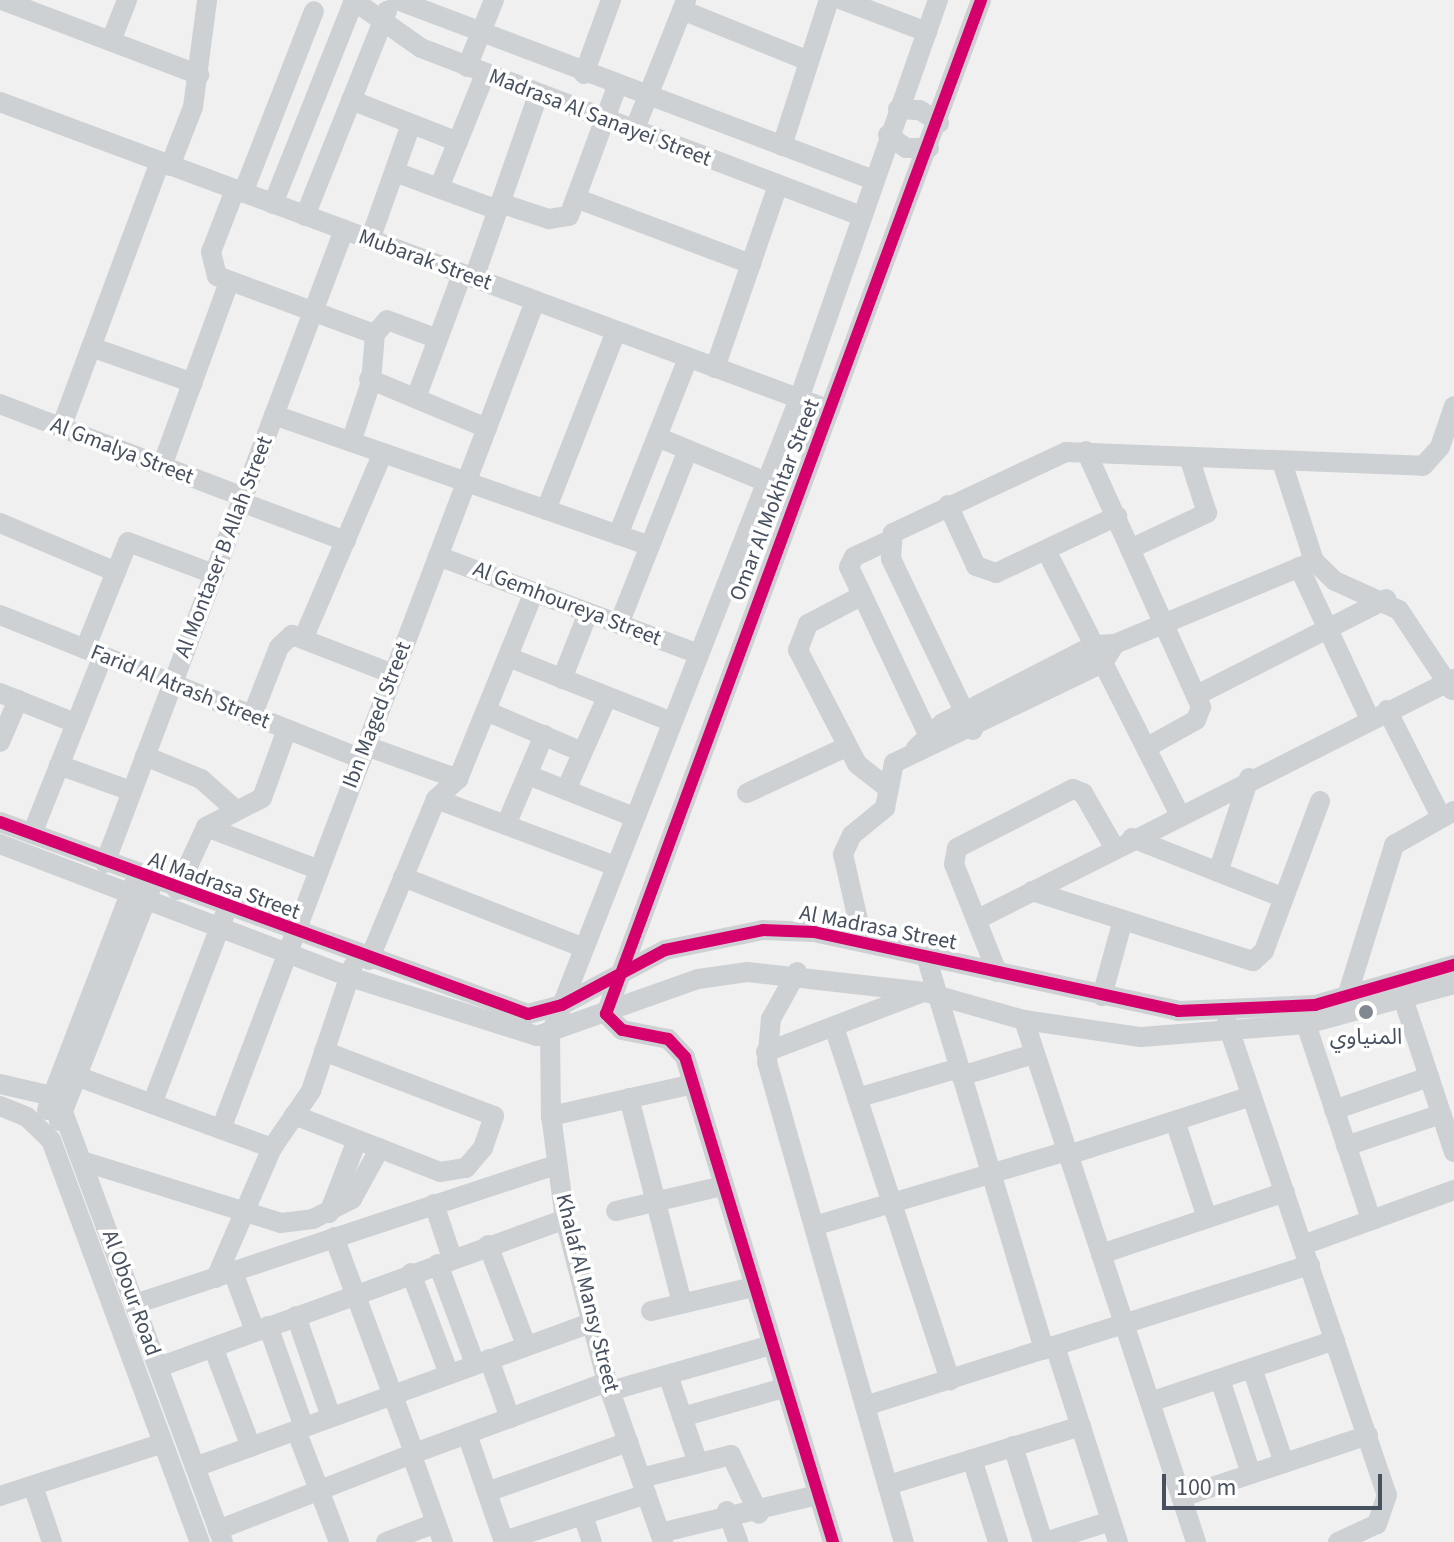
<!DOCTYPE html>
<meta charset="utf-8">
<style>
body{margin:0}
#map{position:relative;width:1454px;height:1542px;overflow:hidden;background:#f1f0f0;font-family:"Source Sans 3","Noto Sans Arabic",sans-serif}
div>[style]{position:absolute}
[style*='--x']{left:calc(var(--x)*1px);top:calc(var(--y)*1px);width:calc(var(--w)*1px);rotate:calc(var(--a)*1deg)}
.minor>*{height:20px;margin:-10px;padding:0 10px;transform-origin:10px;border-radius:10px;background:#ced1d4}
.cycleway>*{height:12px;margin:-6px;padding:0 6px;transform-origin:6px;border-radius:6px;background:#d6006c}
.dots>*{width:22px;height:22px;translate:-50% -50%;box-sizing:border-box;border:4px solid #fff;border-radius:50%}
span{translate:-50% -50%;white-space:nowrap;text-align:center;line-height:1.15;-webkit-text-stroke:7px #fff;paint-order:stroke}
.street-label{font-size:22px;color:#46505e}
.poi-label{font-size:22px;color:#46505e}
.scale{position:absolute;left:1162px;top:1474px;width:220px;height:36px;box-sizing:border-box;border:4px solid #46505e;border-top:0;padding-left:10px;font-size:24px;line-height:28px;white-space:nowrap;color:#46505e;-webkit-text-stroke:6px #fff;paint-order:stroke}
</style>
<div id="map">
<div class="minor">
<div style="--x:2;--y:0;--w:211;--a:20.8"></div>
<div style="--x:353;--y:0;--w:83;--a:35.2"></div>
<div style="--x:421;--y:48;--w:468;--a:20.9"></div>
<div style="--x:397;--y:0;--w:507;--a:20.69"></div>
<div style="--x:842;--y:0;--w:91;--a:20.6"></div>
<div style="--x:682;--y:10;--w:137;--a:21.9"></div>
<div style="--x:111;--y:41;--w:44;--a:-68.7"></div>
<div style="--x:467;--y:67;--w:72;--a:-68.1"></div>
<div style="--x:584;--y:74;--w:79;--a:-70"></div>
<div style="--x:351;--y:100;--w:115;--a:21.4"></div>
<div style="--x:0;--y:102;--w:885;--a:20.36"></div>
<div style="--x:898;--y:109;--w:22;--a:3"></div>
<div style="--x:920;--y:110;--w:23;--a:34"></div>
<div style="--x:634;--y:131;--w:141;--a:-68.3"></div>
<div style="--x:888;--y:135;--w:22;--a:36"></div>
<div style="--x:906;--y:148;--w:23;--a:0"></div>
<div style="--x:782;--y:146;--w:153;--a:-72.2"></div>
<div style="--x:170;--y:166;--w:63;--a:-68.7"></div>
<div style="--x:193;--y:107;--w:108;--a:-82.5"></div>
<div style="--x:395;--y:172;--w:110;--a:20.3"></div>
<div style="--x:439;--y:188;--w:123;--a:-68"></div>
<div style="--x:235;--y:190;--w:66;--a:111.2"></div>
<div style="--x:211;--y:252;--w:25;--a:76"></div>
<div style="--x:217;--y:276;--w:168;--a:20.2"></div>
<div style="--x:375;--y:334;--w:48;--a:94.8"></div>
<div style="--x:371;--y:382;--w:63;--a:108.4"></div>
<div style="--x:243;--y:193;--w:195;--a:-68.7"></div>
<div style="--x:578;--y:199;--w:185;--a:20.6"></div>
<div style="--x:500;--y:203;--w:52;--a:18.1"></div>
<div style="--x:549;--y:219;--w:20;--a:-9"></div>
<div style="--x:569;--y:216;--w:139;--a:-69.7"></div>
<div style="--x:273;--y:204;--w:219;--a:-68.3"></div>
<div style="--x:305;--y:216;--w:221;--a:-68.2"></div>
<div style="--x:370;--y:240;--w:123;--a:-70.5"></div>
<div style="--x:474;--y:278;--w:194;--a:-70.7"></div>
<div style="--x:375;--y:334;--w:18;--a:-49"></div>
<div style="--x:387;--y:320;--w:54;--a:20.4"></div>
<div style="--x:91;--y:347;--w:108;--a:19.4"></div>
<div style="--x:715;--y:368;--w:194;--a:-71"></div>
<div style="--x:369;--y:379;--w:128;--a:22.6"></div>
<div style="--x:416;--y:398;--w:132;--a:-69.6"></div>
<div style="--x:0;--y:404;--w:260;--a:20.9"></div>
<div style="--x:274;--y:415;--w:398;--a:19.2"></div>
<div style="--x:61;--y:428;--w:284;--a:-69.6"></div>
<div style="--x:657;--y:437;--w:118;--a:22.4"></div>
<div style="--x:1086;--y:451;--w:281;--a:65.8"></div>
<div style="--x:1201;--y:707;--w:14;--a:111"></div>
<div style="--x:1196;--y:720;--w:57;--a:150.8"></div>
<div style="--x:1282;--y:462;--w:104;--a:72.1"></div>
<div style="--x:1314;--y:561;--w:29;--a:44"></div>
<div style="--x:1335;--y:581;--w:70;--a:24.4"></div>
<div style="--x:1399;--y:610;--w:96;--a:56.5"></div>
<div style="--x:162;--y:466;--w:196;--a:-70"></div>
<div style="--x:241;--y:502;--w:112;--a:20.4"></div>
<div style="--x:948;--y:505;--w:67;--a:65.3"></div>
<div style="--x:976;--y:566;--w:21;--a:19"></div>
<div style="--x:996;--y:573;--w:134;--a:-25.2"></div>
<div style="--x:546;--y:510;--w:192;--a:-68.6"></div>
<div style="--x:0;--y:523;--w:126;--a:22.9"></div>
<div style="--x:618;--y:535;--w:190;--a:-68.4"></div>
<div style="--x:888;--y:541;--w:38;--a:155"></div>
<div style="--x:854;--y:557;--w:11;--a:117"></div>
<div style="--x:849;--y:567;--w:185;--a:64.7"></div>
<div style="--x:1132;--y:548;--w:83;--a:-25"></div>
<div style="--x:1207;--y:513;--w:59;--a:-107.8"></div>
<div style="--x:1046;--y:550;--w:295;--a:63.2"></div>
<div style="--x:438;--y:556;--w:276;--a:20.6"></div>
<div style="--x:1299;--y:567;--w:168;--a:65"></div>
<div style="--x:861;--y:596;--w:60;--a:152.2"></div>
<div style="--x:808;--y:624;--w:28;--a:111"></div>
<div style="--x:798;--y:650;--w:128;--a:62.6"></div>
<div style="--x:857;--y:764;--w:39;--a:38"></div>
<div style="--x:0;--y:615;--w:389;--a:21.7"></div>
<div style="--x:619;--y:624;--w:187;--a:-68.4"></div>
<div style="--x:304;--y:637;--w:200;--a:-66.8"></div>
<div style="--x:85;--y:649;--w:115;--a:-68.1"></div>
<div style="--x:128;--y:542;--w:92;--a:20.4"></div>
<div style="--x:508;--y:657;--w:174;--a:21.6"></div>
<div style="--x:562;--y:679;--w:71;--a:-68.5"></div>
<div style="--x:0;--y:693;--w:81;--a:21.8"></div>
<div style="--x:1199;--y:694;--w:210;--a:-26.9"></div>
<div style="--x:1387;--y:710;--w:120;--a:63.2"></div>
<div style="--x:486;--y:711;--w:104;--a:23.1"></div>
<div style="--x:252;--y:716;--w:74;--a:-68.6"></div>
<div style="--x:279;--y:647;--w:18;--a:-43"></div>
<div style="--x:292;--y:635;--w:108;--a:21.1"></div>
<div style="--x:973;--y:730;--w:190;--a:-115.6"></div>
<div style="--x:891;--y:559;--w:26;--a:-86"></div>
<div style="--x:893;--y:533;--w:191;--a:-25.1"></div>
<div style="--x:1066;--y:452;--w:357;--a:2.2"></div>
<div style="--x:1423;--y:466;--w:25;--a:-48"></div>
<div style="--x:1440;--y:447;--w:43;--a:-71.1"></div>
<div style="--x:0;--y:742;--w:46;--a:-66.8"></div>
<div style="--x:366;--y:746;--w:98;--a:19.7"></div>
<div style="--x:916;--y:748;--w:37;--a:-43"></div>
<div style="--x:943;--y:723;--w:170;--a:-27.3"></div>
<div style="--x:1094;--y:645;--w:21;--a:-3"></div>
<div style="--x:1115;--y:644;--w:216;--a:-22.6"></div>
<div style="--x:145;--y:756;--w:61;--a:22.3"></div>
<div style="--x:201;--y:779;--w:47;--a:41.5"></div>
<div style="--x:59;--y:765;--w:77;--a:19.9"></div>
<div style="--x:528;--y:775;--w:114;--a:21.6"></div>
<div style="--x:566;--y:790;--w:102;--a:-66.2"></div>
<div style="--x:747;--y:793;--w:109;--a:-24.9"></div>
<div style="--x:436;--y:799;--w:191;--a:20.5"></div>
<div style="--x:0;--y:822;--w:562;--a:19.98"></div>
<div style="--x:528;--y:1014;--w:35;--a:-15"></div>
<div style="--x:562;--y:1005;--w:117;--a:-28.1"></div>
<div style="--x:665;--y:950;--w:100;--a:-11.5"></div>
<div style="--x:763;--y:930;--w:51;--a:2.2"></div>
<div style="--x:814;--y:932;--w:372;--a:12.2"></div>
<div style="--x:1178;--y:1011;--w:137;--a:-2.5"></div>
<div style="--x:1315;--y:1005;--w:145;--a:-16.1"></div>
<div style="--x:506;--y:825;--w:98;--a:-67.1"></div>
<div style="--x:206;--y:827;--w:119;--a:20.7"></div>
<div style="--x:32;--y:834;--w:192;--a:-68.3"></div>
<div style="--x:1132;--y:838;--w:163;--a:21.5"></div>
<div style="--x:0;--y:844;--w:374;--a:20.8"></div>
<div style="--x:350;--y:977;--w:196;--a:17.5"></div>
<div style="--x:537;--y:1036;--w:171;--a:-19.5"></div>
<div style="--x:698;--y:979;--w:49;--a:-8.1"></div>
<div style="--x:747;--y:972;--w:179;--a:6.4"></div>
<div style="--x:925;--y:992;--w:103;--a:15.8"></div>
<div style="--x:1024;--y:1020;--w:118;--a:8.3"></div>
<div style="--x:1141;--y:1037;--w:166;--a:-4.5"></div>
<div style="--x:1306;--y:1024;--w:153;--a:-15.1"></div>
<div style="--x:105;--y:863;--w:677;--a:-69.32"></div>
<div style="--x:1218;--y:872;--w:99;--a:-71.7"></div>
<div style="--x:403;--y:877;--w:194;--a:21.4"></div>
<div style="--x:177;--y:890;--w:69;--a:-65.3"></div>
<div style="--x:206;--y:827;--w:63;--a:-27.4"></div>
<div style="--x:262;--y:798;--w:73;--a:-70.1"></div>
<div style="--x:1032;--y:891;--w:232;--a:17.6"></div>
<div style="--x:1253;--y:961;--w:15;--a:-42"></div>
<div style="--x:1264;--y:951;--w:160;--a:-69.5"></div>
<div style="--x:978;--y:919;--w:533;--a:-26.76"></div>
<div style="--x:863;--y:942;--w:90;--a:-102.8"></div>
<div style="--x:843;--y:854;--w:21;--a:-65"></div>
<div style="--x:852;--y:835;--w:43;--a:-39.3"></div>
<div style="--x:885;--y:808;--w:46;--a:-78.7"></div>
<div style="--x:894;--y:763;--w:232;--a:-25.6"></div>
<div style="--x:1103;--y:663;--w:22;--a:-58"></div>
<div style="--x:926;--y:956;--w:411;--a:73.3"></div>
<div style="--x:369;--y:960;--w:174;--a:-67.4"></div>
<div style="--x:436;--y:799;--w:30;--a:-42"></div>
<div style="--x:458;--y:779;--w:202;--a:-67.9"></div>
<div style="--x:797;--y:972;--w:54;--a:119"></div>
<div style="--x:771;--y:1019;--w:43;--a:95.3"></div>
<div style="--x:767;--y:1062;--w:499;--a:74.1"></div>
<div style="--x:997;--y:972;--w:116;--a:-111.7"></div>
<div style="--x:954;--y:864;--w:16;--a:-79"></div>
<div style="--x:957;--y:848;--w:130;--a:-27"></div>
<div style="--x:1073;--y:789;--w:11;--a:22"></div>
<div style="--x:1083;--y:793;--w:62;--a:60.1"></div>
<div style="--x:1399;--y:986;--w:175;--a:71.7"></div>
<div style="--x:1102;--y:996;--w:79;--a:-74.6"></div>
<div style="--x:1344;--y:1006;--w:169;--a:-72.7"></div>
<div style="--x:1394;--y:845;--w:69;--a:-29.5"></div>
<div style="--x:1303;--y:1015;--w:216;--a:71.6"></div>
<div style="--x:1024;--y:1020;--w:550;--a:71.76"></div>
<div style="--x:1227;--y:1023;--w:498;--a:71.3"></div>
<div style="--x:1387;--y:1495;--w:31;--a:109"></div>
<div style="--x:1377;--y:1524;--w:43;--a:155.2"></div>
<div style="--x:834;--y:1027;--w:372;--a:71.8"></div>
<div style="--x:766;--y:1052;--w:168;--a:-20.9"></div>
<div style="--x:961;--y:1076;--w:76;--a:-16.8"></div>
<div style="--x:79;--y:1077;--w:206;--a:20.2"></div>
<div style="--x:0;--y:1084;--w:49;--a:12.9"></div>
<div style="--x:48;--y:1095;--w:23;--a:49"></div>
<div style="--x:63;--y:1112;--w:459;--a:69.6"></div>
<div style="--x:629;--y:1098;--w:212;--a:75.5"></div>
<div style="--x:857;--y:1098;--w:106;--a:-16.4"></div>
<div style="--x:152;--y:1104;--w:201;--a:-69"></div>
<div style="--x:0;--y:1106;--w:29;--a:22"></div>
<div style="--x:27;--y:1117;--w:33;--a:44"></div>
<div style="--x:51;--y:1140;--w:429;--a:69.7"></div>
<div style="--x:47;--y:1110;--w:243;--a:-69"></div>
<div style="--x:1334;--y:1110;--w:101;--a:-19.2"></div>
<div style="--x:294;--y:1115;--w:157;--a:21.3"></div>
<div style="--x:440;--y:1172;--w:26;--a:-9"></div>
<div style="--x:466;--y:1168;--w:26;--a:-50"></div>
<div style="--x:483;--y:1148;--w:34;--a:-71"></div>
<div style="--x:494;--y:1116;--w:182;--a:-159.1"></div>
<div style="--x:551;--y:1116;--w:146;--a:-12.7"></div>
<div style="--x:59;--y:1121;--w:251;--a:-68.5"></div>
<div style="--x:1175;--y:1121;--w:102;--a:71.7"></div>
<div style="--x:221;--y:1129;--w:886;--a:-69.23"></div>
<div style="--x:1346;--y:1146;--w:100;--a:-18.6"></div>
<div style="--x:1068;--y:1155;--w:193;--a:-17.8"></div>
<div style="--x:82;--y:1161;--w:208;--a:17.3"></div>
<div style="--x:281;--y:1223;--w:32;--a:-7"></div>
<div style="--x:313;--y:1219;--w:44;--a:-27.1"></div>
<div style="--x:352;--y:1199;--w:58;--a:-61.2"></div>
<div style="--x:434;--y:1204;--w:57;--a:71.6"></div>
<div style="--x:616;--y:1211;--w:110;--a:-13.2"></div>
<div style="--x:329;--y:1213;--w:78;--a:-69"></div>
<div style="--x:814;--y:1226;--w:264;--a:-16.5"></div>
<div style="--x:334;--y:1237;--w:221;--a:69.6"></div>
<div style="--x:488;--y:1245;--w:107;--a:69.2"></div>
<div style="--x:1303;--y:1245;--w:161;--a:-20"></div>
<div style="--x:1101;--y:1254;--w:194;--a:-18.6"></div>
<div style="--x:438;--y:1264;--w:107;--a:69.7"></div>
<div style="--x:233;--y:1272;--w:63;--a:69.6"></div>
<div style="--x:411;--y:1273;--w:108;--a:69.4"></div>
<div style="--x:216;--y:1278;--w:142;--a:-66.7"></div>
<div style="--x:272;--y:1148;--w:69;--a:-55.6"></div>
<div style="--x:311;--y:1091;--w:132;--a:-71.4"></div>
<div style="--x:135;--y:1304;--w:443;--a:-18.3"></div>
<div style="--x:651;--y:1311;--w:105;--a:-13.2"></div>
<div style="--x:296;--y:1316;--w:107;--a:70.9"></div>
<div style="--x:268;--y:1326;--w:107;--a:70.4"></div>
<div style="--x:1055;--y:1346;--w:206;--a:72.2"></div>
<div style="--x:213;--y:1347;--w:107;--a:69.2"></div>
<div style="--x:489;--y:1359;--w:63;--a:70.4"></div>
<div style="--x:159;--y:1367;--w:432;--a:-20"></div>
<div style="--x:1252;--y:1368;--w:100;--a:71.4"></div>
<div style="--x:668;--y:1375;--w:90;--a:71.2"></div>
<div style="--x:1220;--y:1379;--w:100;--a:71.9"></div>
<div style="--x:610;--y:1391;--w:167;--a:-15.9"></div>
<div style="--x:1150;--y:1402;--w:195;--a:-18.5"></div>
<div style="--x:865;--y:1406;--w:467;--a:-17.6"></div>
<div style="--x:682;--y:1417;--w:106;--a:-15.9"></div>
<div style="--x:296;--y:1430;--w:120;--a:69"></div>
<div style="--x:467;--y:1434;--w:114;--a:71.1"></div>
<div style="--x:1013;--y:1446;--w:101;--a:72.6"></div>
<div style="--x:423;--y:1450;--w:196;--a:-20.3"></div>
<div style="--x:972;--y:1459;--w:87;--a:72.6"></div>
<div style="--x:415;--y:1464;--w:83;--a:70.3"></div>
<div style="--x:195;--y:1467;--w:421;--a:-20"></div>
<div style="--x:641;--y:1478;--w:93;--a:-14.3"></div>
<div style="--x:731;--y:1455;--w:65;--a:64.6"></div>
<div style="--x:888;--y:1485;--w:202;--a:-17"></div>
<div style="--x:33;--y:1486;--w:59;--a:71.3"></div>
<div style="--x:487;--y:1492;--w:150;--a:-19.5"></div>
<div style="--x:0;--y:1496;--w:171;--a:-18"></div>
<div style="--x:1182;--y:1497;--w:196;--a:-18.4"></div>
<div style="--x:727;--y:1511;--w:33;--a:70"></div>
<div style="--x:583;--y:1515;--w:28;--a:72"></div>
<div style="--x:218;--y:1530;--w:200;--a:-21.4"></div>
<div style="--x:660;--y:1533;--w:162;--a:-13.6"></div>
<div style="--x:504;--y:1541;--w:150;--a:-18.3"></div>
<div style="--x:386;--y:1542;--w:53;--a:-20.8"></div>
<div style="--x:663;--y:1542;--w:170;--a:-109.3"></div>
<div style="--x:607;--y:1382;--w:168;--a:-104.4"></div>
<div style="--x:565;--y:1219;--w:104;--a:-97.7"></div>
<div style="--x:551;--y:1116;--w:80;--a:-90.7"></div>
<div style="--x:550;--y:1036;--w:684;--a:-68.65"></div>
<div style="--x:799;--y:399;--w:423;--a:-70.8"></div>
<div style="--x:833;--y:1542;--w:507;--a:-106.97"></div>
<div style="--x:685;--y:1057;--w:25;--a:-133"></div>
<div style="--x:668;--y:1039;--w:47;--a:-168.9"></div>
<div style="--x:622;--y:1030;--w:23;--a:-135"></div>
<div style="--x:606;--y:1014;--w:1081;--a:-69.7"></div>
<div style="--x:1045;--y:1542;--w:69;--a:-17.7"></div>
</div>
<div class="cycleway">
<div style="--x:0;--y:822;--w:562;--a:19.98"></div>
<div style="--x:528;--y:1014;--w:35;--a:-15"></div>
<div style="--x:562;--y:1005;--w:117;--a:-28.1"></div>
<div style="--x:665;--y:950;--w:100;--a:-11.5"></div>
<div style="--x:763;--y:930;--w:51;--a:2.2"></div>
<div style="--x:814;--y:932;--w:372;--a:12.2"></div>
<div style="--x:1178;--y:1011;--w:137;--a:-2.5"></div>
<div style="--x:1315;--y:1005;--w:145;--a:-16.1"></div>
<div style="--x:833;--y:1542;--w:507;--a:-106.97"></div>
<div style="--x:685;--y:1057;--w:25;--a:-133"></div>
<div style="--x:668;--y:1039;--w:47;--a:-168.9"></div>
<div style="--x:622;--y:1030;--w:23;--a:-135"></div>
<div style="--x:606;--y:1014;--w:1081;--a:-69.7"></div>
</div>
<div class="dots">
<div style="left:1366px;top:1012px;background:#828891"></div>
</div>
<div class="street-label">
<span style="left:600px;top:118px;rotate:21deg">Madrasa Al Sanayei Street</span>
<span style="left:425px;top:260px;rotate:20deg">Mubarak Street</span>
<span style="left:122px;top:451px;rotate:21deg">Al Gmalya Street</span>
<span style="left:775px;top:500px;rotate:-69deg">Omar Al Mokhtar Street</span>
<span style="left:224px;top:547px;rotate:-69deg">Al Montaser B Allah Street</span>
<span style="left:567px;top:604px;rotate:21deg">Al Gemhoureya Street</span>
<span style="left:180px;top:687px;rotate:22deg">Farid Al Atrash Street</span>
<span style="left:377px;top:715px;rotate:-69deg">Ibn Maged Street</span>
<span style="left:224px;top:886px;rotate:20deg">Al Madrasa Street</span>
<span style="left:878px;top:928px;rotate:11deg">Al Madrasa Street</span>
<span style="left:131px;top:1293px;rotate:70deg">Al Obour Road</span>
<span style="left:587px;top:1293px;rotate:76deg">Khalaf Al Mansy Street</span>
</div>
<div class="poi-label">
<span style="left:1366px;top:1038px">المنياوي</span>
</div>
<div class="scale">100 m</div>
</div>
